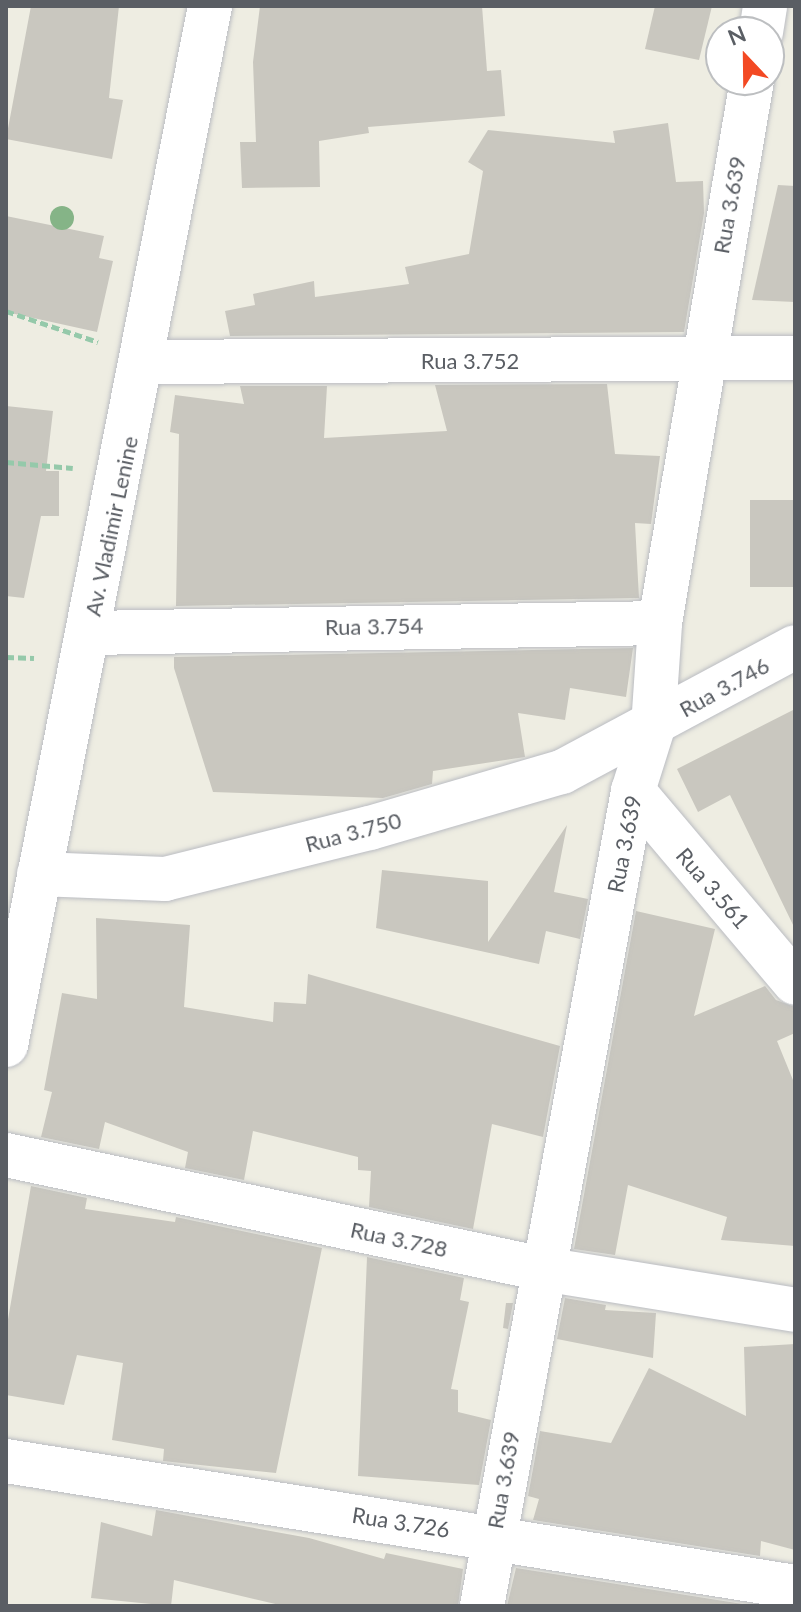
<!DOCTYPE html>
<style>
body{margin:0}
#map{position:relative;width:801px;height:1612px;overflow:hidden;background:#eeede2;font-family:Lato,sans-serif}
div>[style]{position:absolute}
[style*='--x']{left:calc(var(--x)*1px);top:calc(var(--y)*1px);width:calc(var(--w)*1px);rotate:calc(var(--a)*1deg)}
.building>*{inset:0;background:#c9c7bf;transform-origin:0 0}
.path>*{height:5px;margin-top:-2.5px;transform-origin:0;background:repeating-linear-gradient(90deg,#95c9aa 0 8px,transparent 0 12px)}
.roads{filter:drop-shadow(0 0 2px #babcc2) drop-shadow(0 0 2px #babcc2)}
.minor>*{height:44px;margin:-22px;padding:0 22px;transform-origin:22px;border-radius:22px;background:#fff}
.secondary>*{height:44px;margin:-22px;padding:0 22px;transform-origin:22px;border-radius:22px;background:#fff}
.trees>*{width:24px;height:24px;margin:-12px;border-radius:50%;background:#85b487}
span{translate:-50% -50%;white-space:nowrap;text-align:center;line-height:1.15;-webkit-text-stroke:6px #fff;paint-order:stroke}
.street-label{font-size:22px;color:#5a5e64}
.frame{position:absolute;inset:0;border:8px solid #5a5e64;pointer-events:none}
.north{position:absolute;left:705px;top:16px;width:80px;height:80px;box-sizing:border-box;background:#fff;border:2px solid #bdbfc1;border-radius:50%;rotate:338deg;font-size:22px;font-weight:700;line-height:32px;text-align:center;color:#5a5e64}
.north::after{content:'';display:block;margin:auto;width:28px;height:36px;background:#f34923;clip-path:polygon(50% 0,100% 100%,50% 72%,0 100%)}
</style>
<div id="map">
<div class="building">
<div style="clip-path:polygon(31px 6px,119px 6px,109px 98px,123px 100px,112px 159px,6px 139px)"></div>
<div style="clip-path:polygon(260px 6px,482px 6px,487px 71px,501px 70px,505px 116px,368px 127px,369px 133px,319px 141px,320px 187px,242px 188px,240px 142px,256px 142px,253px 62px)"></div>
<div style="clip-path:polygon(655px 6px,712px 6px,699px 60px,645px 49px)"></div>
<div style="clip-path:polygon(668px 123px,676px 182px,703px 181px,704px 213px,684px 332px,230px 336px,225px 311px,255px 305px,253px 294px,314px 281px,315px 297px,409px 284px,405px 267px,469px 254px,483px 171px,468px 162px,488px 130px,615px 143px,613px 131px)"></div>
<div style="clip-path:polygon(778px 185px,795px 186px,795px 302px,752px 300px)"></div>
<div style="clip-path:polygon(6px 216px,104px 236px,99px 258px,113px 261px,97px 332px,6px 312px)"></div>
<div style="clip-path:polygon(607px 384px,615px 454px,660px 456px,651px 524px,635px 523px,639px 598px,176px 606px,179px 434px,170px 432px,175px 395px,244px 404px,240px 386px,327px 386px,324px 438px,447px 431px,435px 385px)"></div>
<div style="clip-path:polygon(6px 406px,53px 411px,46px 471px,59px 471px,59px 516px,41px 516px,24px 598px,6px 596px)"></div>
<div style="left:795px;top:500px;width:87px;height:45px;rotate:90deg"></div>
<div style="clip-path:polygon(633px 648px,626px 697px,570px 688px,565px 720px,518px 713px,525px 757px,433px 771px,432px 784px,383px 798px,213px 792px,174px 668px,174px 657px)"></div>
<div style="clip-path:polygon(795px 709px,795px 929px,730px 795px,698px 812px,677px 769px)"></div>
<div style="clip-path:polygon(567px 825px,554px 892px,588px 899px,580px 939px,546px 931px,539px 964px,376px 928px,382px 870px,488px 881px,488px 942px)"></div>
<div style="clip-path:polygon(636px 911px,715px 929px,694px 1016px,765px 986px,776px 1000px,795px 1007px,795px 1033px,777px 1041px,795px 1085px,795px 1246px,721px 1240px,727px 1217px,628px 1185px,615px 1255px,574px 1249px)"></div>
<div style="clip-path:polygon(96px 918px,190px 925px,184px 1007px,273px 1022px,274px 1002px,306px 1004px,308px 974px,560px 1046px,543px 1137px,492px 1124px,473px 1229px,369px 1207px,371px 1171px,358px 1170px,358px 1157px,253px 1131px,244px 1180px,185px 1168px,188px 1152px,105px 1122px,99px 1149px,41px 1137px,52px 1092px,44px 1090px,62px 993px,97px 999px)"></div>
<div style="clip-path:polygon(31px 1186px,87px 1198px,85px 1209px,175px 1222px,176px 1217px,322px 1248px,276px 1473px,163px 1461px,164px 1449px,112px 1440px,123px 1363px,77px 1355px,64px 1405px,6px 1395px,6px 1331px)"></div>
<div style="clip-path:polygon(367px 1257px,464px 1278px,460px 1300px,469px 1302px,451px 1389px,458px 1390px,458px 1412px,491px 1420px,479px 1485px,358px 1476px)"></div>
<div style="clip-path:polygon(565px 1298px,606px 1305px,605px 1310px,656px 1313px,653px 1358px,557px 1339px)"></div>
<div style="clip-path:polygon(506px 1303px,513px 1303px,508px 1329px,503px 1328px)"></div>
<div style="clip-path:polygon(795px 1344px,795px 1550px,761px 1541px,760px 1556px,533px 1520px,539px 1499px,528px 1496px,540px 1431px,611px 1443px,649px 1368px,746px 1416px,744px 1347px)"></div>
<div style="clip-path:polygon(156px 1510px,309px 1538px,384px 1559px,386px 1553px,463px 1569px,458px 1606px,284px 1606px,174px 1580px,171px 1606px,91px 1598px,101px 1522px,152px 1536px)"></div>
<div style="clip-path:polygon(516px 1568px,755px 1606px,507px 1606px)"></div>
</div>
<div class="path">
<div style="--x:6;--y:311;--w:97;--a:18.6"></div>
<div style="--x:6;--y:462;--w:67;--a:5.1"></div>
<div style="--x:6;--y:657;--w:28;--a:2"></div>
</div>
<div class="roads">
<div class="minor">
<div style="--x:761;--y:32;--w:26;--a:-81"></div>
<div style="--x:144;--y:362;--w:651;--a:-0.35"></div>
<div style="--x:89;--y:633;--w:571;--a:-1"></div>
<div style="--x:633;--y:791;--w:251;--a:49.8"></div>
<div style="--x:39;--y:874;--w:126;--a:2.3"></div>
<div style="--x:165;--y:879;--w:211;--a:-14"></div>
<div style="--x:370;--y:828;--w:200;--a:-16.3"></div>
<div style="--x:562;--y:772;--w:264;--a:-28.2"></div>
<div style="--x:6;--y:1155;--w:549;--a:11.99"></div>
<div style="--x:543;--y:1269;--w:255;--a:9.2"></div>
<div style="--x:6;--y:1461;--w:799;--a:9.07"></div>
<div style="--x:482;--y:1606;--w:829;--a:-79.5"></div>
<div style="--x:633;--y:791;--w:67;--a:-72.6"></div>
<div style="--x:653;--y:727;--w:104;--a:-86.1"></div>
<div style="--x:660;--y:623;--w:551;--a:-80.38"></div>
</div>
<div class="secondary">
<div style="--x:6;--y:1045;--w:1059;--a:-78.89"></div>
</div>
</div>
<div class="trees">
<div style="left:62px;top:218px"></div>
</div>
<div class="street-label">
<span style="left:729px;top:205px;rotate:-80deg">Rua 3.639</span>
<span style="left:470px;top:361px">Rua 3.752</span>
<span style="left:111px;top:526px;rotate:-78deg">Av. Vladimir Lenine</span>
<span style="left:374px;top:626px;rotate:-1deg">Rua 3.754</span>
<span style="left:724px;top:687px;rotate:-29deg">Rua 3.746</span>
<span style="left:353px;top:832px;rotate:-15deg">Rua 3.750</span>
<span style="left:624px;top:844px;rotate:-79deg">Rua 3.639</span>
<span style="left:713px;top:888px;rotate:49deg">Rua 3.561</span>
<span style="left:399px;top:1239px;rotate:12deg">Rua 3.728</span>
<span style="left:503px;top:1480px;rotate:-80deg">Rua 3.639</span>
<span style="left:401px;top:1522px;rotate:9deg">Rua 3.726</span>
</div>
<div class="frame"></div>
<div class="north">N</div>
</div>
